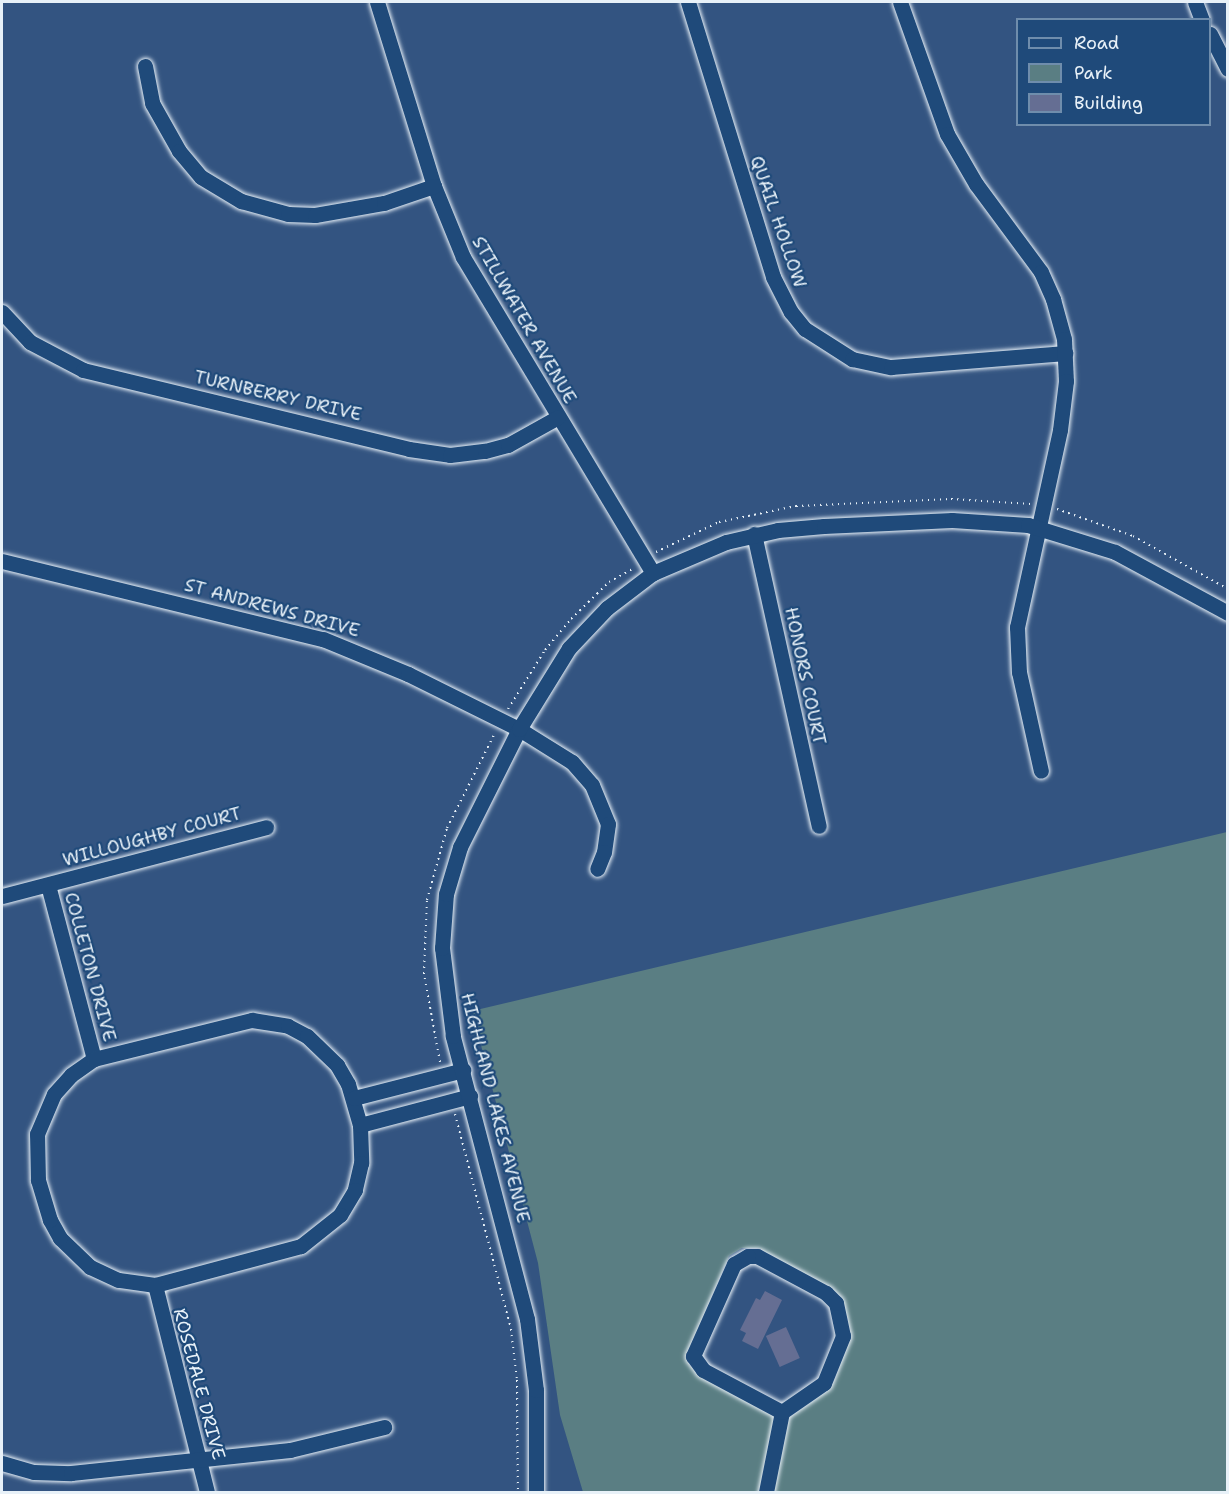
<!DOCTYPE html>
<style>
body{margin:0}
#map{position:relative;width:1229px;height:1494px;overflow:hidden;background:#335481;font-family:"Shantell Sans",sans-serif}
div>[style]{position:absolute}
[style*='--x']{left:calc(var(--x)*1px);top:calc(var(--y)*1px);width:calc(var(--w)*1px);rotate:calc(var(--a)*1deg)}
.green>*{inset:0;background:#5a7e83}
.building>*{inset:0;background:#656e93;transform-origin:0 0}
.path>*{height:2px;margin-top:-1px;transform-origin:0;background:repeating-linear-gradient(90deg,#e8f1f8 0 1.5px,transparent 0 6px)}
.roads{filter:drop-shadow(0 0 2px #e8f1f8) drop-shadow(0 0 2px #e8f1f8)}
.minor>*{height:15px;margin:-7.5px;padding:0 7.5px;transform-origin:7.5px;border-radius:7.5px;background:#1f4a7a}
span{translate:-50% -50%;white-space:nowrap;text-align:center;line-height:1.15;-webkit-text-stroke:4.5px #1f4a7a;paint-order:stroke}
.street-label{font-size:18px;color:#e8f1f8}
.frame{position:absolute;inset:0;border:3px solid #e8f1f8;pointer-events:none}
.legend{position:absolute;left:1016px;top:18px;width:195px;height:108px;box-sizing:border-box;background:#1f4a7a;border:2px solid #6f8dac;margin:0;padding:8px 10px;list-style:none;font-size:18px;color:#e8f1f8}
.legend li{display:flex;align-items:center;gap:12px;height:30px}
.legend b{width:30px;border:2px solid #6f8dac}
</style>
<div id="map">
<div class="green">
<div style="clip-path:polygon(evenodd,1227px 832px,1227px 1492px,583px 1492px,560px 1415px,538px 1263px,472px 1011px,1227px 832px,742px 1248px,758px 1248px,831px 1288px,848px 1319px,849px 1340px,835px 1379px,817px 1398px,788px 1418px,768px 1411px,690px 1366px,686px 1357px,729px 1256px,742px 1248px)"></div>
</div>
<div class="building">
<div style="clip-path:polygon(765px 1291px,782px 1300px,758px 1349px,742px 1341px,746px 1333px,740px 1330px,756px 1298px,760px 1300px)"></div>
<div style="left:786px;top:1327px;width:34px;height:22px;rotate:66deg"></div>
</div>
<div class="path">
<div style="--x:1057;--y:509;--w:81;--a:19.6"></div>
<div style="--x:1133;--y:536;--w:109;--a:29.2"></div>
<div style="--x:656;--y:552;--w:70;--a:-25.5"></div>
<div style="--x:719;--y:522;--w:79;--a:-11.7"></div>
<div style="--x:796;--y:506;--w:155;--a:-2.6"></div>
<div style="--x:951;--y:499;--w:80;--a:3.6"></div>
<div style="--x:508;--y:709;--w:70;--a:-57.9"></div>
<div style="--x:545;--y:650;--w:40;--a:-50"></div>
<div style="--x:571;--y:619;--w:53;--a:-44.2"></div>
<div style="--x:609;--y:582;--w:29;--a:-29"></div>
<div style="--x:440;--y:1062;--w:89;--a:-100.3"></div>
<div style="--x:424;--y:974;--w:74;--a:-87.7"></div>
<div style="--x:427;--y:900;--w:75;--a:-74.5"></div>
<div style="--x:447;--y:828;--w:106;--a:-63.2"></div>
<div style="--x:455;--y:1114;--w:222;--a:75.4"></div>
<div style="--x:511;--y:1329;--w:51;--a:83.3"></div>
<div style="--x:517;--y:1380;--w:112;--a:89.5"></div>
</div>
<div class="roads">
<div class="minor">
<div style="--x:377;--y:2;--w:193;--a:72.8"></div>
<div style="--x:434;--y:186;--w:77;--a:67.8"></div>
<div style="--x:463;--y:257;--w:369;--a:59"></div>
<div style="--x:688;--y:2;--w:288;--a:72.8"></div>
<div style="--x:773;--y:277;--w:39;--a:63"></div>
<div style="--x:791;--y:312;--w:22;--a:51"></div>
<div style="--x:805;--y:329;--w:56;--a:32.6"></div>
<div style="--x:852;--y:359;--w:40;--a:12"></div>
<div style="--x:891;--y:367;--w:175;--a:-4.6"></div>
<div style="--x:900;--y:2;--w:140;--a:70.4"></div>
<div style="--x:947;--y:134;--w:58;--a:59.9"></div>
<div style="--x:976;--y:184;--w:109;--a:53.5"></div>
<div style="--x:1041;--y:272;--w:30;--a:66"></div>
<div style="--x:1053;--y:299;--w:41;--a:74.6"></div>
<div style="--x:1064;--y:339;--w:42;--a:87.3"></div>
<div style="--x:1066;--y:381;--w:49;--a:97"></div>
<div style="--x:1060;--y:430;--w:202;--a:102.3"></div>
<div style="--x:1017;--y:627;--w:45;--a:87.5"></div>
<div style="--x:1019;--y:672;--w:101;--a:77.5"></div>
<div style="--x:1195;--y:2;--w:19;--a:69"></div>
<div style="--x:1210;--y:34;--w:39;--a:63"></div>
<div style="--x:145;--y:66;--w:38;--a:79"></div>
<div style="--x:152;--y:103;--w:55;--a:60.6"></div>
<div style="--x:179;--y:151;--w:34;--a:50"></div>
<div style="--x:201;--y:177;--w:47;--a:31"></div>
<div style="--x:241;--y:201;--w:49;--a:15.5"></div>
<div style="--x:288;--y:214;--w:27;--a:2"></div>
<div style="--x:315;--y:215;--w:70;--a:-9.9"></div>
<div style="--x:384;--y:203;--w:53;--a:-18.8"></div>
<div style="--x:2;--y:312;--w:41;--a:47"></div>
<div style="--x:30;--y:342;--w:60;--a:27.8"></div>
<div style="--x:83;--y:370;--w:335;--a:13.6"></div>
<div style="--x:409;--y:449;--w:41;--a:8.3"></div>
<div style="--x:450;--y:455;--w:35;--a:-7"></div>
<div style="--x:485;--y:451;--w:24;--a:-15"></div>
<div style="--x:508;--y:445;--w:57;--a:-29.2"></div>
<div style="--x:754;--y:534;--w:299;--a:77.5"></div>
<div style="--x:2;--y:561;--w:330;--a:13.7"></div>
<div style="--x:323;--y:639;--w:92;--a:22.4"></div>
<div style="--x:408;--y:674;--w:124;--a:26.4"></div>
<div style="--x:519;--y:729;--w:62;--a:31.9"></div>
<div style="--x:572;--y:762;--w:30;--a:49"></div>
<div style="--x:592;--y:785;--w:42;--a:67.7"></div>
<div style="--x:608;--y:824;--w:28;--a:98"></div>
<div style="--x:604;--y:852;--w:18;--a:112"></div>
<div style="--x:48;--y:885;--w:180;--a:75.2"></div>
<div style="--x:2;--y:896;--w:273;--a:-14.6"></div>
<div style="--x:252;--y:1020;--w:36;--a:9"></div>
<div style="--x:288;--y:1026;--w:21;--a:28"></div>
<div style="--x:307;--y:1036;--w:42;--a:44"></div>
<div style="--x:337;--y:1065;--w:22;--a:60"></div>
<div style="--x:348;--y:1084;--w:43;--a:73.7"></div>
<div style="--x:360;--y:1125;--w:38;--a:88"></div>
<div style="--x:361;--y:1163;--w:28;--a:103"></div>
<div style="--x:355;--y:1190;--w:29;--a:121"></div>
<div style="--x:340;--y:1215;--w:50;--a:141.5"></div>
<div style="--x:301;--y:1246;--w:151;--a:165"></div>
<div style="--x:155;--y:1285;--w:37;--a:-172"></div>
<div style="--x:118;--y:1280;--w:31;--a:-155"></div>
<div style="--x:90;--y:1267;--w:42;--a:-136"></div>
<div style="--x:60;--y:1238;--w:21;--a:-119"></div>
<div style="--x:50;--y:1220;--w:42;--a:-106.7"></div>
<div style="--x:38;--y:1180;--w:46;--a:-91.2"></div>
<div style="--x:37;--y:1134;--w:43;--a:-67"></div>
<div style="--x:54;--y:1094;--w:25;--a:-48"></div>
<div style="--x:71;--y:1075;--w:28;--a:-35"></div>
<div style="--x:94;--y:1059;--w:163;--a:-13.9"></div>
<div style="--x:354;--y:1098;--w:113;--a:-14.4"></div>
<div style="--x:360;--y:1125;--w:114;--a:-14.8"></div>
<div style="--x:155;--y:1285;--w:213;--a:75.9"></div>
<div style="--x:2;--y:1463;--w:33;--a:16"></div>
<div style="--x:34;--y:1472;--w:37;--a:2"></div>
<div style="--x:71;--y:1473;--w:220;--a:-6"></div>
<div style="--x:290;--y:1450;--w:97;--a:-13.7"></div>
<div style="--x:536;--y:1492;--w:102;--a:-90"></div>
<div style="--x:536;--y:1390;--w:72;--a:-97.2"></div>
<div style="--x:527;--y:1319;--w:293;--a:-104.7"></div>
<div style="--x:453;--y:1036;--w:89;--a:-97.1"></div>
<div style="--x:442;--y:948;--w:54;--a:-85.8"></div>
<div style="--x:446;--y:894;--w:49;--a:-73.4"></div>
<div style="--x:460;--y:847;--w:132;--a:-63.4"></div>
<div style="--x:519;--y:729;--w:95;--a:-58.3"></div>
<div style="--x:569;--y:648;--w:55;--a:-46.5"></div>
<div style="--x:607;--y:608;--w:58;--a:-37.3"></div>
<div style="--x:653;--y:573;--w:79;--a:-23"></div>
<div style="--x:726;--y:542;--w:53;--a:-13"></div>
<div style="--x:778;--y:530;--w:46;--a:-5"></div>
<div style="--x:824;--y:526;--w:128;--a:-2.7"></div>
<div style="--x:952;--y:520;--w:76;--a:3.8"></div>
<div style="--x:1028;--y:525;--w:91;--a:17.2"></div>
<div style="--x:1115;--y:552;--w:128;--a:28.4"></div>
<div style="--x:766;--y:1492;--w:82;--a:-78.7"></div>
<div style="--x:782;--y:1412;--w:51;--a:-34.6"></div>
<div style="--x:824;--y:1383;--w:51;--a:-68"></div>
<div style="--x:843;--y:1336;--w:34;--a:-102"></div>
<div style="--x:836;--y:1303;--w:14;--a:-135"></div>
<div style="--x:826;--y:1293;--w:78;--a:-151.8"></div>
<div style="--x:757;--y:1256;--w:9;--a:180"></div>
<div style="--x:748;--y:1256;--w:16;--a:150"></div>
<div style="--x:734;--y:1264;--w:101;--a:114"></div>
<div style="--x:693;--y:1356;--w:17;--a:54"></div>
<div style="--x:703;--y:1370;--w:89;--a:28"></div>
</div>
</div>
<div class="street-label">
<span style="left:778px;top:222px;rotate:71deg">QUAIL HOLLOW</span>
<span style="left:524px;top:320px;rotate:60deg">STILLWATER AVENUE</span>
<span style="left:278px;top:396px;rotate:13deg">TURNBERRY DRIVE</span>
<span style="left:272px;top:608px;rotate:15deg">ST ANDREWS DRIVE</span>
<span style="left:805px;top:676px;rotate:78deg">HONORS COURT</span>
<span style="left:152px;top:837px;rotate:-15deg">WILLOUGHBY COURT</span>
<span style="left:90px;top:967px;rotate:75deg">COLLETON DRIVE</span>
<span style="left:495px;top:1108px;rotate:76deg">HIGHLAND LAKES AVENUE</span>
<span style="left:199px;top:1384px;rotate:75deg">ROSEDALE DRIVE</span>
</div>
<div class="frame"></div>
<ul class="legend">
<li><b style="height:8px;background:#1f4a7a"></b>Road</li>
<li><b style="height:16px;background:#5a7e83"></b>Park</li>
<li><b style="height:16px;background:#656e93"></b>Building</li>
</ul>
</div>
